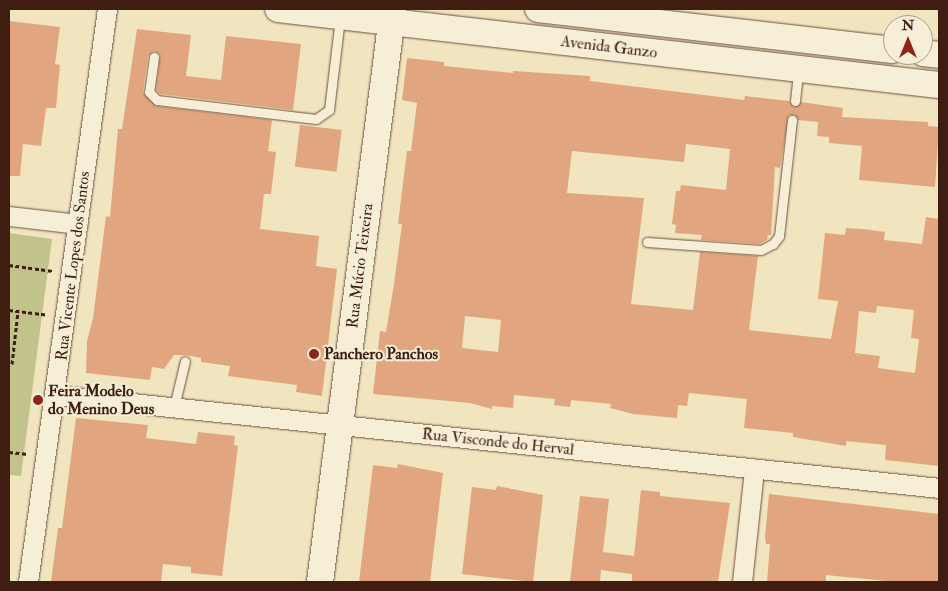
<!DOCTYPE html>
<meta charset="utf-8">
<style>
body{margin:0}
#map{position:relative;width:948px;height:591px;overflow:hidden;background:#f1e5c0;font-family:"IM FELL Double Pica",serif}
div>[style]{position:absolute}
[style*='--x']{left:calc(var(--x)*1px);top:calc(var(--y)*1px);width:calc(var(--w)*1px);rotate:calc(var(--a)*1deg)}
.green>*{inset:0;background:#c2c28d}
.building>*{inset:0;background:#e1a67f;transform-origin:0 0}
.path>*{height:3px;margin-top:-1.5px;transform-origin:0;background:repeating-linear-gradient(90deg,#3f1e11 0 4px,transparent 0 6.5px)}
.roads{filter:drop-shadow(0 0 1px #6c503d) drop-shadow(0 0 1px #6c503d)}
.lane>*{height:9px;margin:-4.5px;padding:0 4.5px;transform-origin:4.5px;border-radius:4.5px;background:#f6eed6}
.street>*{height:19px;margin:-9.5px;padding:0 9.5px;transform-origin:9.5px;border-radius:9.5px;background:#f6eed6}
.secondary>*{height:26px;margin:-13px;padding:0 13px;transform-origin:13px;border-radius:13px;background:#f6eed6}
.dots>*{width:14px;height:14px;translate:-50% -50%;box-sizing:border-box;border:2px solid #f6eed6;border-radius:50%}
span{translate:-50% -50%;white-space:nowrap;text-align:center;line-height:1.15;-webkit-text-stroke:4px #f6eed6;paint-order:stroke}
.street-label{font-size:16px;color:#3f1e11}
.poi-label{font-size:16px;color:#3f1e11;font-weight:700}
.left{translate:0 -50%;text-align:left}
.frame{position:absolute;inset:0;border:10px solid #3f1e11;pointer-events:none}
.north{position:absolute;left:883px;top:15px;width:50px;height:50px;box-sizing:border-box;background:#f6eed6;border:1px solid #ad9b87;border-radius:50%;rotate:0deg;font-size:14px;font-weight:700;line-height:20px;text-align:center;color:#3f1e11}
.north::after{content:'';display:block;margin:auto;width:18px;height:22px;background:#8f2418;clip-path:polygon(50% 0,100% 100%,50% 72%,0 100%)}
</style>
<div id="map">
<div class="green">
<div style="clip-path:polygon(9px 233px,52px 239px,21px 476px,9px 475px)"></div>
</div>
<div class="building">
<div style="clip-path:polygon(9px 21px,60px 27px,55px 64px,60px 65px,56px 108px,46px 108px,41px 146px,23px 144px,20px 176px,9px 176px)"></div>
<div style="clip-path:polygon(137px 29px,191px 35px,186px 76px,221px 80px,226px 36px,301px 44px,293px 110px,160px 94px,156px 90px,160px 55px,154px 51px,148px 56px,143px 92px,156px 106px,272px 120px,268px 151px,276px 152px,271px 194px,264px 194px,260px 229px,319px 236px,316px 266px,337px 269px,322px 396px,296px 392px,297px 385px,228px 376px,230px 366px,201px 362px,201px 358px,186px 355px,174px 355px,164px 369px,152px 367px,150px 380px,86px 373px,87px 341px,93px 318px,106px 216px,110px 217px,118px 129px,122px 129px)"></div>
<div style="clip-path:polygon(evenodd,407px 58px,444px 62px,444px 66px,513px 73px,513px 71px,590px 76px,590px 81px,744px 100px,745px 96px,789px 101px,794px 107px,801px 102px,843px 108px,842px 117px,928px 122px,928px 126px,939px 127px,935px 187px,859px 180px,862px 146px,829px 143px,829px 137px,817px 136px,818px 122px,798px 120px,795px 115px,789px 115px,780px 168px,775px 167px,771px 235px,768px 235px,767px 240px,759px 244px,701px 240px,702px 235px,675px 233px,676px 225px,672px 224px,676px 191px,680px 191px,681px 185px,726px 190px,730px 149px,686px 144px,684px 162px,572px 151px,567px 193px,644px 198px,631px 304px,693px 310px,700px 252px,758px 256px,749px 330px,831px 339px,838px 301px,818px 299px,825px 233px,845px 235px,846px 228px,863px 229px,885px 232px,884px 240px,922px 244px,926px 217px,939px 219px,939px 466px,885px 460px,886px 445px,846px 441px,846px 446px,793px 437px,793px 433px,744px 428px,747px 399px,689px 393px,687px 406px,678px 405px,677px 418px,633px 414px,610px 408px,611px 404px,571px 400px,570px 407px,554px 405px,555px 399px,514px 395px,513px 408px,492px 406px,492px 409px,470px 403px,373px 394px,380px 331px,386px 332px,394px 284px,402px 224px,398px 224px,402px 191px,407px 151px,411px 151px,417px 103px,402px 100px,407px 58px,877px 306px,914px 310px,911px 338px,919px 339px,915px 373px,878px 368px,880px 356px,855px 353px,859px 311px,876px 313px,877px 306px,407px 58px,465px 316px,501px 320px,498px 352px,462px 348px,465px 316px)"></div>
<div style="left:300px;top:125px;width:42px;height:42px;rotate:7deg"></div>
<div style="clip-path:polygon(76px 418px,148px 425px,146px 438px,196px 444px,198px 432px,235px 436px,234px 445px,238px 446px,222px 576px,191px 573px,191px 567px,163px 564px,161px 582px,51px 582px,58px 528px,62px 528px)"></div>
<div style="clip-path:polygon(398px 464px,443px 473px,430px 582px,359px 582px,373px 465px,397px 468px)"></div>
<div style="clip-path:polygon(497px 486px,543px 495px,533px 582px,462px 574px,472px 487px,496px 490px)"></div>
<div style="clip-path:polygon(641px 490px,660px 492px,660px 496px,730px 503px,718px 582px,632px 582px,632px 574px,601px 570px,600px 582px,570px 582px,580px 496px,609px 499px,603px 552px,634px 556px)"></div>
<div style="clip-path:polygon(769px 494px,939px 514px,939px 582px,896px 582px,826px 575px,826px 582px,767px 582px,770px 544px,766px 544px,765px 537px)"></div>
</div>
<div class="path">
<div style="--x:9;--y:265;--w:44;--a:7.8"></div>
<div style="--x:9;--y:310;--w:39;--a:7"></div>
<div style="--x:12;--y:364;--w:53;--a:-83.5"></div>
<div style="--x:9;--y:452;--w:19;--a:6"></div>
</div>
<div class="roads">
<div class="lane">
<div style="--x:154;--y:57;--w:35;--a:98"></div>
<div style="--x:149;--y:92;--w:11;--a:45"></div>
<div style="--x:157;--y:100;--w:160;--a:6.8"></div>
<div style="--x:316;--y:119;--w:16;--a:-35"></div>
<div style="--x:329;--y:110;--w:93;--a:-83.2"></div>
<div style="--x:795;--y:101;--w:29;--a:-84"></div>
<div style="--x:647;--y:242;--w:114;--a:4"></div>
<div style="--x:761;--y:250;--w:13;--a:-27"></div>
<div style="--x:773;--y:244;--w:10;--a:-53"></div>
<div style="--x:779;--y:236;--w:117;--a:-83.6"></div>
<div style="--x:174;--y:407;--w:47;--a:-76.6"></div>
</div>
<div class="street">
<div style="--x:9;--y:216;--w:69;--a:6.6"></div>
<div style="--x:56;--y:395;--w:888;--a:6.01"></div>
<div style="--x:28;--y:582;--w:578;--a:-82.15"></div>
<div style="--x:742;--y:582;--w:114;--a:-83.9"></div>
</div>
<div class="secondary">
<div style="--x:278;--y:9;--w:665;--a:6.56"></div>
<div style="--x:538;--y:9;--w:357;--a:6.6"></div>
<div style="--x:923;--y:53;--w:16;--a:7"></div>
<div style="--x:320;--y:582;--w:578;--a:-82.74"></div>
</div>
</div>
<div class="dots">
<div style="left:314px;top:354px;background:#8f2418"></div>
<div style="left:38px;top:400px;background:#8f2418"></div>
</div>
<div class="street-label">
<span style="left:609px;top:47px;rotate:7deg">Avenida Ganzo</span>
<span style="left:73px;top:266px;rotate:-83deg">Rua Vicente Lopes dos Santos</span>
<span style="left:360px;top:266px;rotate:-83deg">Rua Múcio Teixeira</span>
<span style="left:498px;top:442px;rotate:6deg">Rua Visconde do Herval</span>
</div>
<div class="poi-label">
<span class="left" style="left:324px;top:354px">Panchero Panchos</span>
<span class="left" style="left:48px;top:400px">Feira Modelo<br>do Menino Deus</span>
</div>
<div class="frame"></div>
<div class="north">N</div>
</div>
